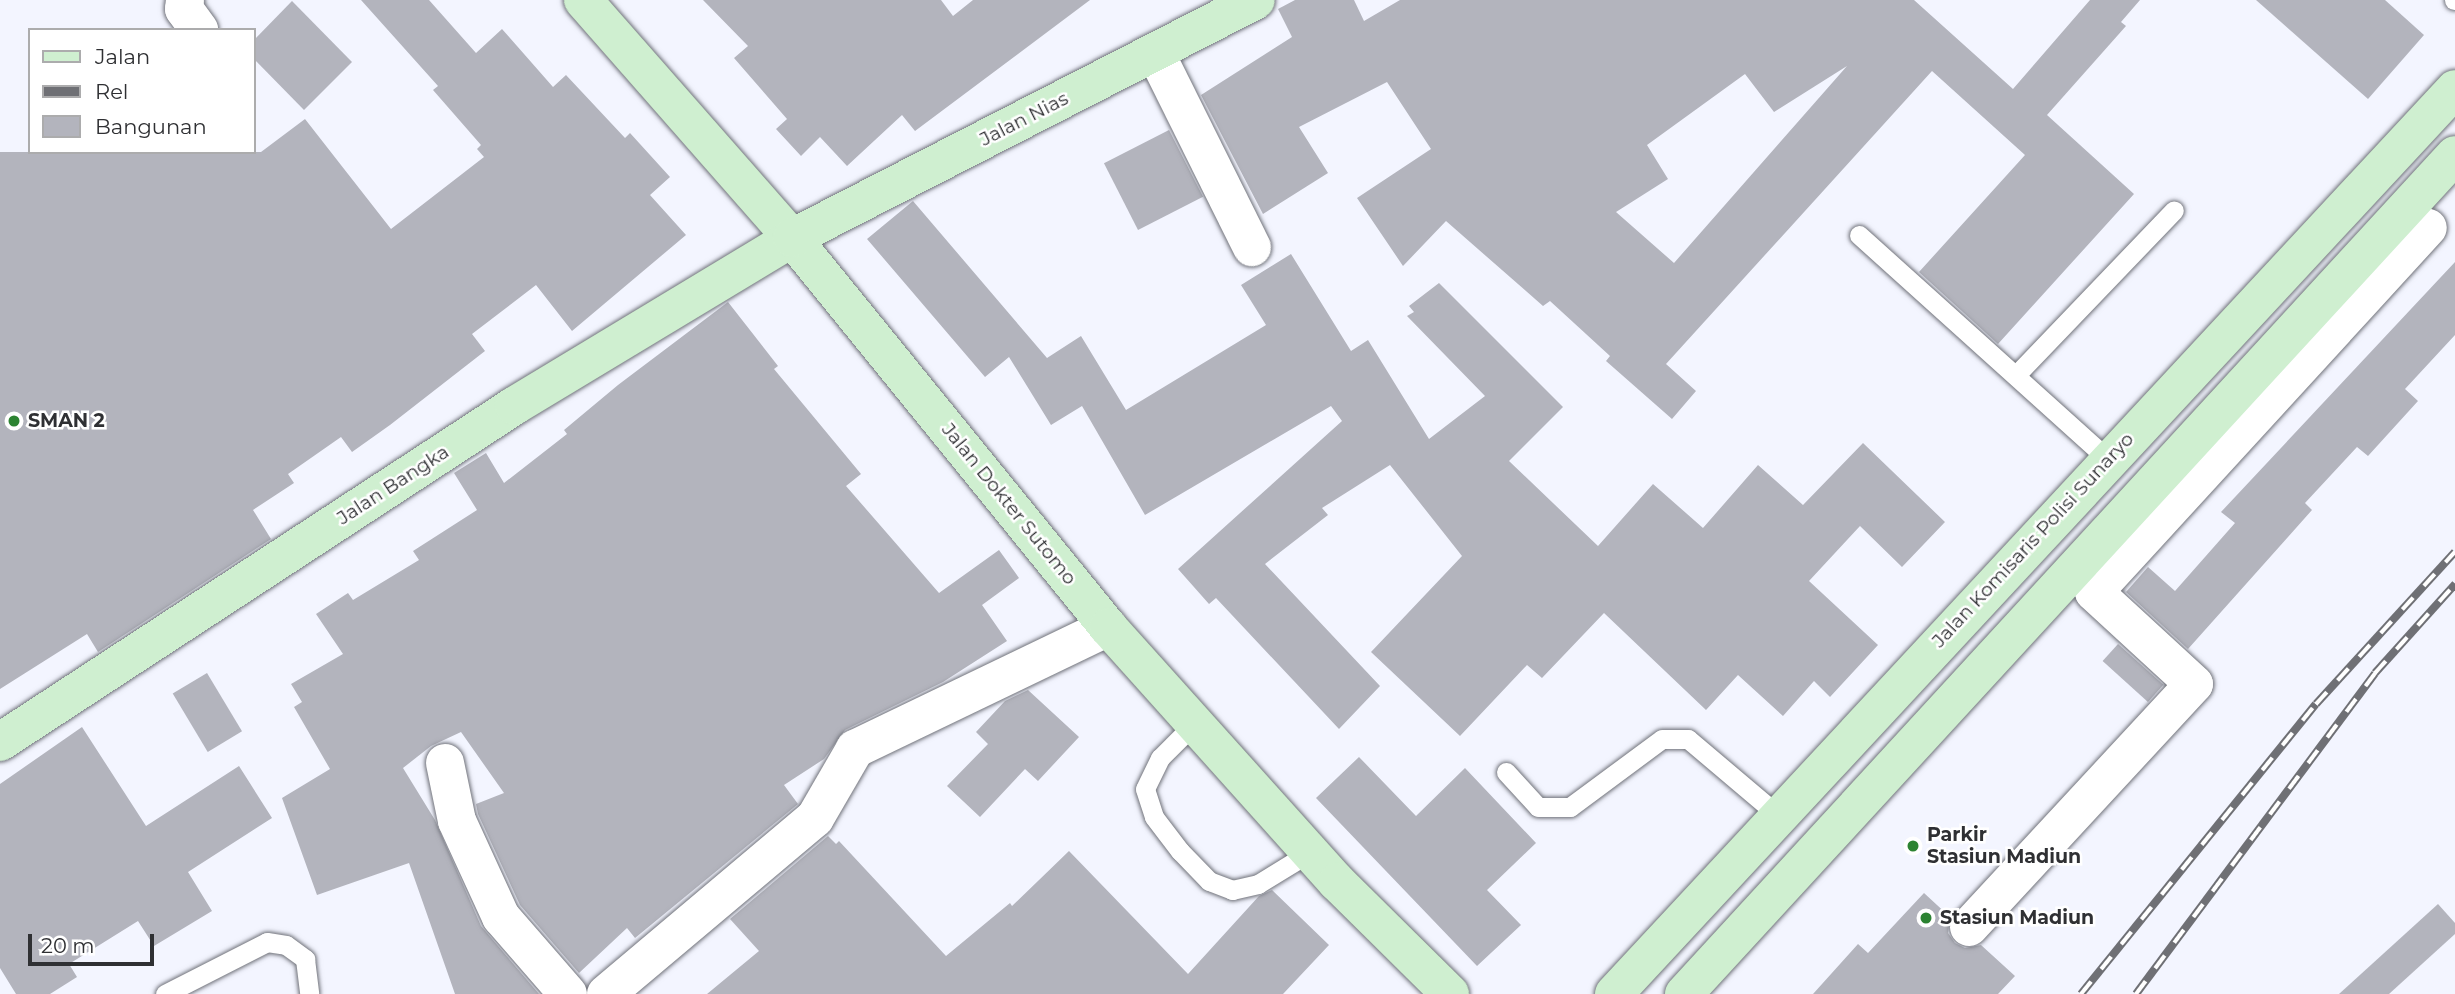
<!DOCTYPE html>
<style>
body{margin:0}
#map{position:relative;width:2455px;height:994px;overflow:hidden;background:#f3f5ff;font-family:Montserrat,sans-serif}
div>[style]{position:absolute}
[style*='--x']{left:calc(var(--x)*1px);top:calc(var(--y)*1px);width:calc(var(--w)*1px);rotate:calc(var(--a)*1deg)}
.building>*{inset:0;background:#b3b4bd;transform-origin:0 0}
.roads{filter:drop-shadow(0 0 2px #70727a) drop-shadow(0 0 2px #70727a)}
.lane>*{height:19px;margin:-9.5px;padding:0 9.5px;transform-origin:9.5px;border-radius:9.5px;background:#fff}
.street>*{height:38px;margin:-19px;padding:0 19px;transform-origin:19px;border-radius:19px;background:#fff}
.secondary>*{height:38px;margin:-19px;padding:0 19px;transform-origin:19px;border-radius:19px;background:#cfefd0}
.rail>*{height:8px;margin-top:-4px;transform-origin:0;background:repeating-linear-gradient(90deg,#fff 0 16px,#6f7075 0 32px);box-sizing:border-box;border-block:2px solid #6f7075}
.dots>*{width:19px;height:19px;translate:-50% -50%;box-sizing:border-box;border:4px solid #fff;border-radius:50%}
span{translate:-50% -50%;white-space:nowrap;text-align:center;line-height:1.15;-webkit-text-stroke:5px #fff;paint-order:stroke}
.street-label{font-size:19px;color:#2f3033}
.poi-label{font-size:19px;color:#2f3033;font-weight:700}
.left{translate:0 -50%;text-align:left}
.legend{position:absolute;left:28px;top:28px;width:228px;height:126px;box-sizing:border-box;background:#fff;border:2px solid #acacad;margin:0;padding:9px 12px;list-style:none;font-size:21px;color:#2f3033}
.legend li{display:flex;align-items:center;gap:14px;height:35px}
.legend b{width:35px;border:2px solid #acacad}
.scale{position:absolute;left:28px;top:934px;width:126px;height:32px;box-sizing:border-box;border:4px solid #2f3033;border-top:0;padding-left:9px;font-size:21px;line-height:24px;white-space:nowrap;color:#2f3033;-webkit-text-stroke:5px #fff;paint-order:stroke}
</style>
<div id="map">
<div class="building">
<div style="clip-path:polygon(361px 0,429px 0,476px 53px,502px 29px,553px 87px,566px 75px,625px 138px,630px 133px,670px 177px,650px 195px,686px 235px,572px 331px,536px 285px,472px 334px,485px 351px,390px 425px,352px 452px,341px 437px,288px 474px,294px 483px,253px 510px,271px 539px,98px 652px,87px 634px,0 689px,0 152px,261px 152px,305px 119px,391px 229px,484px 157px,477px 149px,481px 145px,433px 90px,438px 86px)"></div>
<div style="clip-path:polygon(703px 0,941px 0,953px 16px,973px 0,1090px 0,915px 131px,902px 115px,847px 166px,820px 137px,801px 156px,776px 129px,787px 119px,734px 58px,748px 46px)"></div>
<div style="clip-path:polygon(evenodd,1295px 0,1354px 0,1364px 21px,1400px 0,1914px 0,2013px 89px,2090px 0,2140px 0,2121px 22px,2126px 26px,2047px 115px,2134px 194px,1998px 344px,1919px 272px,2025px 155px,1932px 71px,1666px 364px,1696px 391px,1672px 419px,1606px 361px,1610px 356px,1550px 301px,1543px 306px,1446px 221px,1403px 266px,1357px 198px,1431px 149px,1387px 82px,1299px 127px,1328px 173px,1263px 214px,1201px 95px,1292px 37px,1278px 9px,1295px 0,1847px 66px,1674px 263px,1616px 212px,1668px 179px,1647px 145px,1745px 74px,1774px 112px,1847px 66px)"></div>
<div style="clip-path:polygon(2256px 0,2385px 0,2424px 35px,2368px 99px)"></div>
<div style="clip-path:polygon(292px 1px,352px 62px,304px 110px,254px 59px,254px 40px)"></div>
<div style="left:1169px;top:130px;width:75px;height:73px;rotate:63deg"></div>
<div style="clip-path:polygon(913px 201px,1047px 358px,1081px 336px,1126px 410px,1266px 325px,1241px 285px,1291px 254px,1351px 351px,1368px 340px,1429px 439px,1485px 396px,1407px 316px,1414px 312px,1409px 306px,1439px 283px,1563px 407px,1509px 461px,1598px 546px,1653px 484px,1703px 528px,1758px 465px,1803px 505px,1863px 443px,1945px 522px,1902px 567px,1860px 526px,1809px 581px,1878px 645px,1830px 697px,1814px 681px,1783px 716px,1738px 675px,1706px 710px,1604px 613px,1542px 678px,1527px 665px,1460px 736px,1371px 652px,1462px 556px,1390px 465px,1322px 508px,1328px 515px,1265px 564px,1380px 686px,1339px 729px,1216px 598px,1209px 604px,1178px 569px,1342px 421px,1331px 406px,1145px 515px,1082px 406px,1051px 425px,1009px 357px,985px 377px,867px 239px)"></div>
<div style="clip-path:polygon(2455px 262px,2455px 335px,2405px 389px,2418px 401px,2368px 456px,2357px 447px,2305px 503px,2312px 510px,2188px 649px,2126px 592px,2148px 567px,2175px 591px,2235px 523px,2221px 512px)"></div>
<div style="clip-path:polygon(728px 302px,778px 366px,774px 369px,861px 474px,846px 486px,939px 593px,999px 550px,1019px 578px,982px 605px,1007px 641px,943px 682px,845px 730px,824px 759px,784px 785px,798px 804px,635px 938px,627px 928px,579px 973px,520px 905px,478px 814px,476px 804px,504px 793px,461px 732px,431px 746px,403px 768px,435px 820px,481px 926px,539px 994px,455px 994px,409px 863px,317px 895px,282px 798px,330px 769px,294px 707px,302px 702px,291px 684px,343px 654px,316px 614px,348px 593px,353px 600px,419px 560px,413px 551px,477px 510px,454px 473px,486px 453px,504px 483px,567px 434px,564px 430px,618px 385px)"></div>
<div style="left:2118px;top:644px;width:61px;height:23px;rotate:42deg"></div>
<div style="left:207px;top:673px;width:68px;height:40px;rotate:59deg"></div>
<div style="clip-path:polygon(1028px 690px,1079px 737px,1038px 781px,1025px 769px,980px 817px,947px 786px,988px 744px,976px 732px,1005px 701px)"></div>
<div style="clip-path:polygon(82px 727px,146px 826px,239px 766px,272px 818px,188px 872px,212px 911px,154px 946px,138px 921px,69px 964px,77px 977px,50px 994px,16px 994px,0 968px,0 784px)"></div>
<div style="clip-path:polygon(1359px 757px,1416px 816px,1465px 768px,1536px 843px,1487px 890px,1521px 925px,1477px 966px,1316px 798px)"></div>
<div style="clip-path:polygon(828px 836px,836px 844px,839px 841px,946px 956px,1010px 903px,1012px 906px,1069px 851px,1188px 974px,1259px 896px,1272px 890px,1329px 945px,1283px 994px,707px 994px,759px 951px,730px 919px)"></div>
<div style="clip-path:polygon(1924px 893px,1950px 917px,1948px 933px,1955px 943px,1965px 948px,1981px 945px,2015px 976px,1998px 994px,1813px 994px,1858px 944px,1868px 953px)"></div>
<div style="clip-path:polygon(2438px 904px,2455px 923px,2455px 934px,2389px 994px,2339px 994px)"></div>
</div>
<div class="roads">
<div class="lane">
<div style="--x:2454;--y:0;--w:1;--a:0"></div>
<div style="--x:1859;--y:235;--w:336;--a:42"></div>
<div style="--x:2016;--y:375;--w:228;--a:-46.2"></div>
<div style="--x:1195;--y:723;--w:49;--a:135"></div>
<div style="--x:1160;--y:758;--w:34;--a:116"></div>
<div style="--x:1145;--y:789;--w:29;--a:72"></div>
<div style="--x:1154;--y:817;--w:43;--a:52.6"></div>
<div style="--x:1180;--y:851;--w:42;--a:46"></div>
<div style="--x:1209;--y:881;--w:25;--a:21"></div>
<div style="--x:1232;--y:890;--w:27;--a:-13"></div>
<div style="--x:1258;--y:884;--w:61;--a:-31.6"></div>
<div style="--x:1506;--y:772;--w:47;--a:47.6"></div>
<div style="--x:1538;--y:807;--w:32;--a:0"></div>
<div style="--x:1570;--y:807;--w:114;--a:-36.5"></div>
<div style="--x:1662;--y:739;--w:26;--a:0"></div>
<div style="--x:1688;--y:739;--w:118;--a:40.2"></div>
<div style="--x:165;--y:994;--w:114;--a:-27"></div>
<div style="--x:267;--y:942;--w:19;--a:9"></div>
<div style="--x:286;--y:945;--w:24;--a:36"></div>
<div style="--x:305;--y:959;--w:35;--a:83"></div>
</div>
<div class="street">
<div style="--x:185;--y:0;--w:9;--a:96"></div>
<div style="--x:184;--y:9;--w:26;--a:54"></div>
<div style="--x:1155;--y:52;--w:218;--a:63.6"></div>
<div style="--x:445;--y:763;--w:59;--a:78.3"></div>
<div style="--x:457;--y:821;--w:106;--a:65.4"></div>
<div style="--x:501;--y:917;--w:102;--a:49"></div>
<div style="--x:1969;--y:927;--w:331;--a:-47.2"></div>
<div style="--x:2194;--y:684;--w:136;--a:-137.4"></div>
<div style="--x:2094;--y:592;--w:494;--a:-47.5"></div>
<div style="--x:606;--y:994;--w:273;--a:-40.1"></div>
<div style="--x:815;--y:818;--w:80;--a:-59.9"></div>
<div style="--x:855;--y:749;--w:281;--a:-25.7"></div>
</div>
<div class="secondary">
<div style="--x:583;--y:0;--w:317;--a:48.7"></div>
<div style="--x:792;--y:238;--w:501;--a:50.91"></div>
<div style="--x:1108;--y:627;--w:343;--a:48.1"></div>
<div style="--x:1337;--y:882;--w:159;--a:44.7"></div>
<div style="--x:0;--y:742;--w:614;--a:-33.17"></div>
<div style="--x:514;--y:406;--w:325;--a:-31.1"></div>
<div style="--x:792;--y:238;--w:521;--a:-27.15"></div>
<div style="--x:1614;--y:994;--w:1235;--a:-47.1"></div>
<div style="--x:1684;--y:994;--w:1139;--a:-47.42"></div>
</div>
</div>
<div class="rail">
<div style="--x:2081;--y:994;--w:373;--a:-51"></div>
<div style="--x:2316;--y:704;--w:206;--a:-47.6"></div>
<div style="--x:2136;--y:994;--w:400;--a:-53.3"></div>
<div style="--x:2375;--y:673;--w:120;--a:-48"></div>
</div>
<div class="dots">
<div style="left:14px;top:421px;background:#2c8332"></div>
<div style="left:1913px;top:846px;background:#2c8332"></div>
<div style="left:1926px;top:918px;background:#2c8332"></div>
</div>
<div class="street-label">
<span style="left:1024px;top:119px;rotate:-27deg">Jalan Nias</span>
<span style="left:393px;top:485px;rotate:-33deg">Jalan Bangka</span>
<span style="left:1009px;top:504px;rotate:51deg">Jalan Dokter Sutomo</span>
<span style="left:2033px;top:540px;rotate:-47deg">Jalan Komisaris Polisi Sunaryo</span>
</div>
<div class="poi-label">
<span class="left" style="left:28px;top:421px">SMAN 2</span>
<span class="left" style="left:1927px;top:846px">Parkir<br>Stasiun Madiun</span>
<span class="left" style="left:1940px;top:918px">Stasiun Madiun</span>
</div>
<ul class="legend">
<li><b style="height:9px;background:#cfefd0"></b>Jalan</li>
<li><b style="height:9px;background:#6f7075"></b>Rel</li>
<li><b style="height:19px;background:#b3b4bd"></b>Bangunan</li>
</ul>
<div class="scale">20 m</div>
</div>
